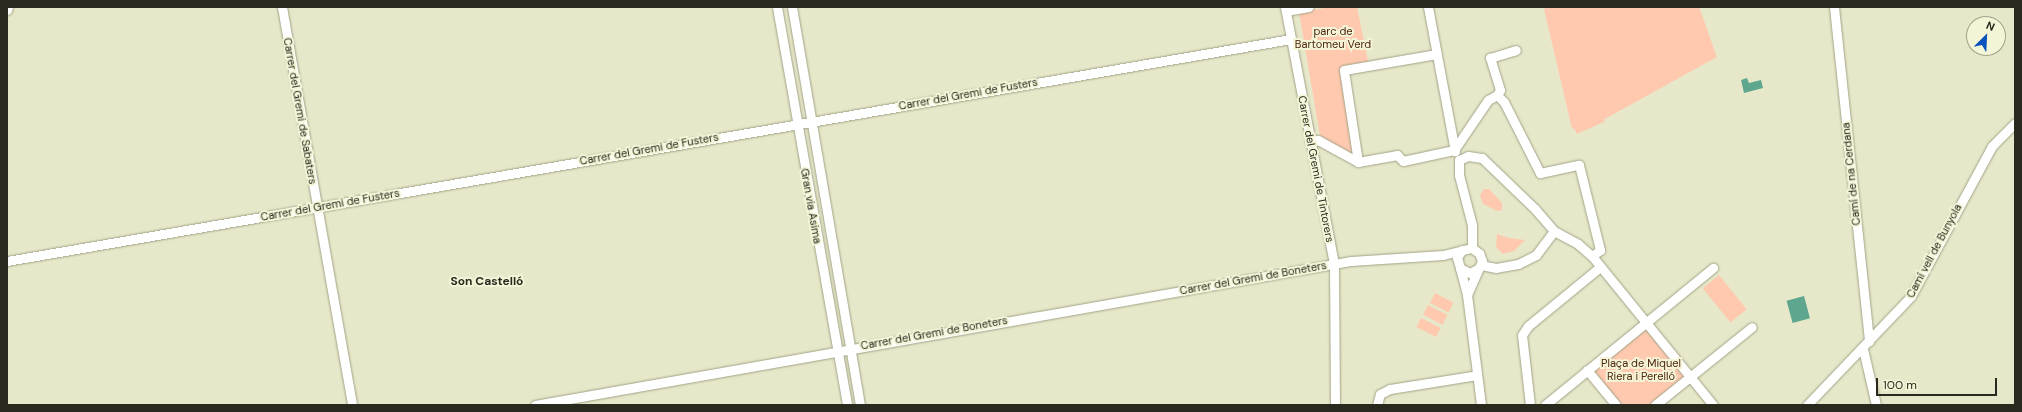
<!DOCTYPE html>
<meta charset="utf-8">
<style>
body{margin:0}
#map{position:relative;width:2022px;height:412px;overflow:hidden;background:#e7e8ca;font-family:"DM Sans",sans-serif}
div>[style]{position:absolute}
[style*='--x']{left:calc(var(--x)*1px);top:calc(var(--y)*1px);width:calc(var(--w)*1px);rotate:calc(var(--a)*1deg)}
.green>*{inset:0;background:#fec9af;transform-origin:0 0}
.water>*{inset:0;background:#5ea78e;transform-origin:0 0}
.roads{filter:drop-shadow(0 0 1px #a2a387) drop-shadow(0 0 1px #a2a387)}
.minor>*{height:9px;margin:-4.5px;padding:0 4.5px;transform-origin:4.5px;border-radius:4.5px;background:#fff}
span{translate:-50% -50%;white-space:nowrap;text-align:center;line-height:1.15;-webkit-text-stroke:4px #f4f5d7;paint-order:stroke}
.park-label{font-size:11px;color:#4d250f}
.street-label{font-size:11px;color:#29291e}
.neighbourhood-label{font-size:12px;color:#29291e;font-weight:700}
.frame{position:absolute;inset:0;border:8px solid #29291e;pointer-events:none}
.north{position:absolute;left:1966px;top:16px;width:40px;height:40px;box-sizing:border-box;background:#f4f5d7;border:1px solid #a3a38d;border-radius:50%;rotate:24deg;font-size:11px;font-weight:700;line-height:16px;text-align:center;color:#29291e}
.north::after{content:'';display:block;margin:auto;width:14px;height:18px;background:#0951bb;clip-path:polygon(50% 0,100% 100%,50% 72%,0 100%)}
.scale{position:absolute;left:1876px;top:378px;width:121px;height:18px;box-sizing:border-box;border:2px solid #29291e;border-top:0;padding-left:5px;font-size:12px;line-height:14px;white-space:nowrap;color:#29291e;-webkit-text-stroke:3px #f4f5d7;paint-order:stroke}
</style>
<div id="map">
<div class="green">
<div style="clip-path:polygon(1331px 7px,1357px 7px,1369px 66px,1344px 70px,1358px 162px,1321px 142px,1299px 12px)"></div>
<div style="clip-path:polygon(1550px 7px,1699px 7px,1717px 57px,1603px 120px,1606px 121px,1577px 134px,1574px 128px,1572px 129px,1544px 9px)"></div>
<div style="clip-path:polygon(1484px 189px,1489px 189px,1502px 203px,1502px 210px,1497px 211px,1483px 204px,1480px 195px)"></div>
<div style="clip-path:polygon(1497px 234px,1509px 238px,1525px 240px,1514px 251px,1503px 254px,1496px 247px)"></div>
<div style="left:1719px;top:275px;width:44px;height:21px;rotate:51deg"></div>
<div style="left:1435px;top:293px;width:21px;height:11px;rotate:28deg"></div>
<div style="left:1428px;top:305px;width:22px;height:11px;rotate:27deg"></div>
<div style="left:1421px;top:318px;width:22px;height:10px;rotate:27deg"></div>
<div style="clip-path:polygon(1645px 323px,1690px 377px,1655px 405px,1616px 405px,1587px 370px)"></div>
</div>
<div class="water">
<div style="clip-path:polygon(1747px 78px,1749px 83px,1761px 80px,1763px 88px,1744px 93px,1741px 80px)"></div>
<div style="left:1804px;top:296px;width:23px;height:18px;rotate:75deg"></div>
</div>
<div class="roads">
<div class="minor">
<div style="--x:282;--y:7;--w:404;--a:80"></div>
<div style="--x:777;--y:7;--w:404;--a:80"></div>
<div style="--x:792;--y:7;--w:404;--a:80.3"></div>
<div style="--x:1285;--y:7;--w:262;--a:79.2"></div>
<div style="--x:1334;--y:264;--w:141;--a:89.6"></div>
<div style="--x:1428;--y:7;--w:147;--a:79.4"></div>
<div style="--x:1834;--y:7;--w:336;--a:84"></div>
<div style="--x:7;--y:10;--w:3;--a:-72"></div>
<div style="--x:1286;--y:11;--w:23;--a:-10"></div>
<div style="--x:1497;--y:95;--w:6;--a:-59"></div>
<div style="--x:1500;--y:90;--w:34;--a:-107"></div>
<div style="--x:1490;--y:58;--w:27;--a:-17"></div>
<div style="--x:1310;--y:141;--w:8;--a:-7"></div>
<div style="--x:1318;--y:140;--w:46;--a:28.8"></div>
<div style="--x:1358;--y:162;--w:40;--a:-10"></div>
<div style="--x:1397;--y:155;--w:8;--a:45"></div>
<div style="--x:1403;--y:161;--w:52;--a:-12.2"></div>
<div style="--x:1454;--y:150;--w:60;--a:-55.8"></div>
<div style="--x:1488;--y:100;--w:10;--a:-29"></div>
<div style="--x:1497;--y:95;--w:10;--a:45"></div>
<div style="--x:1504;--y:102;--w:80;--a:63.1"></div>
<div style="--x:1540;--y:173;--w:40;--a:-12"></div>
<div style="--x:1579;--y:165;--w:88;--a:76.1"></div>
<div style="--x:1600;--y:250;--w:10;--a:143"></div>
<div style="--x:1358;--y:162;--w:93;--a:-98.7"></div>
<div style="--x:1344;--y:70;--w:94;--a:-9.8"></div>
<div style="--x:1554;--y:231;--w:27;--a:28"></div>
<div style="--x:1578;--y:244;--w:18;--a:41"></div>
<div style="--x:1592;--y:256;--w:192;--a:50.9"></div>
<div style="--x:1472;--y:248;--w:23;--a:-90"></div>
<div style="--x:1472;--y:225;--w:52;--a:-104.6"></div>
<div style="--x:1459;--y:175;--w:15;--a:-90"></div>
<div style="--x:1459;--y:160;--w:10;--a:-24"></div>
<div style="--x:1468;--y:156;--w:14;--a:8"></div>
<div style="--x:1482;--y:158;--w:74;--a:43.9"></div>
<div style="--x:1535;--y:209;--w:29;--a:49"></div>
<div style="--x:1554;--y:231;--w:30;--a:127"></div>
<div style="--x:1536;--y:255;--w:20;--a:153"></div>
<div style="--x:1518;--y:264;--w:22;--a:170"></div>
<div style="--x:1496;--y:268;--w:15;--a:-169"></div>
<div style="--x:1462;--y:250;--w:9;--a:126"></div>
<div style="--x:1457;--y:257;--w:11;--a:75"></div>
<div style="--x:1460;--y:268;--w:11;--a:27"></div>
<div style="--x:1470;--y:273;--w:10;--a:-29"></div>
<div style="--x:7;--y:261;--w:1303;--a:-9.81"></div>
<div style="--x:1460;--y:268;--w:28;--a:75"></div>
<div style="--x:1467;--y:295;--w:111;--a:82.7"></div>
<div style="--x:1863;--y:349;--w:57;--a:76.9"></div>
<div style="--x:1587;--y:370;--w:45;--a:50.4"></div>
<div style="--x:535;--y:405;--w:829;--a:-10.01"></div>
<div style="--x:1351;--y:261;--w:92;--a:-3.7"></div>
<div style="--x:1443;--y:255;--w:30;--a:-14"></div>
<div style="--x:1472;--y:248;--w:9;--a:36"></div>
<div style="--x:1479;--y:253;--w:9;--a:69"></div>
<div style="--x:1482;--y:261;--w:37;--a:114"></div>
<div style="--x:1377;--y:405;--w:11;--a:-75"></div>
<div style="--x:1380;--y:394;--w:11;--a:-27"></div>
<div style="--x:1390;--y:389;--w:88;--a:-9.1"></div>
<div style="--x:1530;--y:405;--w:70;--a:-96.5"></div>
<div style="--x:1522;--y:335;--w:11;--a:-56"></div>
<div style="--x:1528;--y:326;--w:93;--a:-39.3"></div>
<div style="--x:1545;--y:405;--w:217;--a:-39.2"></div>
<div style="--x:1655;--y:405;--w:124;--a:-38.8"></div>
<div style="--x:1807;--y:405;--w:151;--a:-46.3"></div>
<div style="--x:1911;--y:296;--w:170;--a:-61.6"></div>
<div style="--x:1992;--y:146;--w:33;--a:-45"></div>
</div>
</div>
<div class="park-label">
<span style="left:1333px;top:38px">parc de<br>Bartomeu Verd</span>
<span style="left:1641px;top:370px">Plaça de Miquel<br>Riera i Perelló</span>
</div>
<div class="street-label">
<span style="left:968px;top:94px;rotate:-10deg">Carrer del Gremi de Fusters</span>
<span style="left:300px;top:111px;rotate:80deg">Carrer del Gremi de Sabaters</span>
<span style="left:649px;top:149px;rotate:-10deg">Carrer del Gremi de Fusters</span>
<span style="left:1316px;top:169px;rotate:79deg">Carrer del Gremi de Tintorers</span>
<span style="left:1851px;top:174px;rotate:-96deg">Camí de na Cerdana</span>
<span style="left:330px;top:205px;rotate:-10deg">Carrer del Gremi de Fusters</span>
<span style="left:811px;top:206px;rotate:80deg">Gran via Asima</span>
<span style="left:1934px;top:251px;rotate:-62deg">Camí vell de Bunyola</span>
<span style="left:1253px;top:278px;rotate:-10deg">Carrer del Gremi de Boneters</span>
<span style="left:934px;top:333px;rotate:-10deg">Carrer del Gremi de Boneters</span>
</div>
<div class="neighbourhood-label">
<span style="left:487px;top:282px">Son Castelló</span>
</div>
<div class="frame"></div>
<div class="north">N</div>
<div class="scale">100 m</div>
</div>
